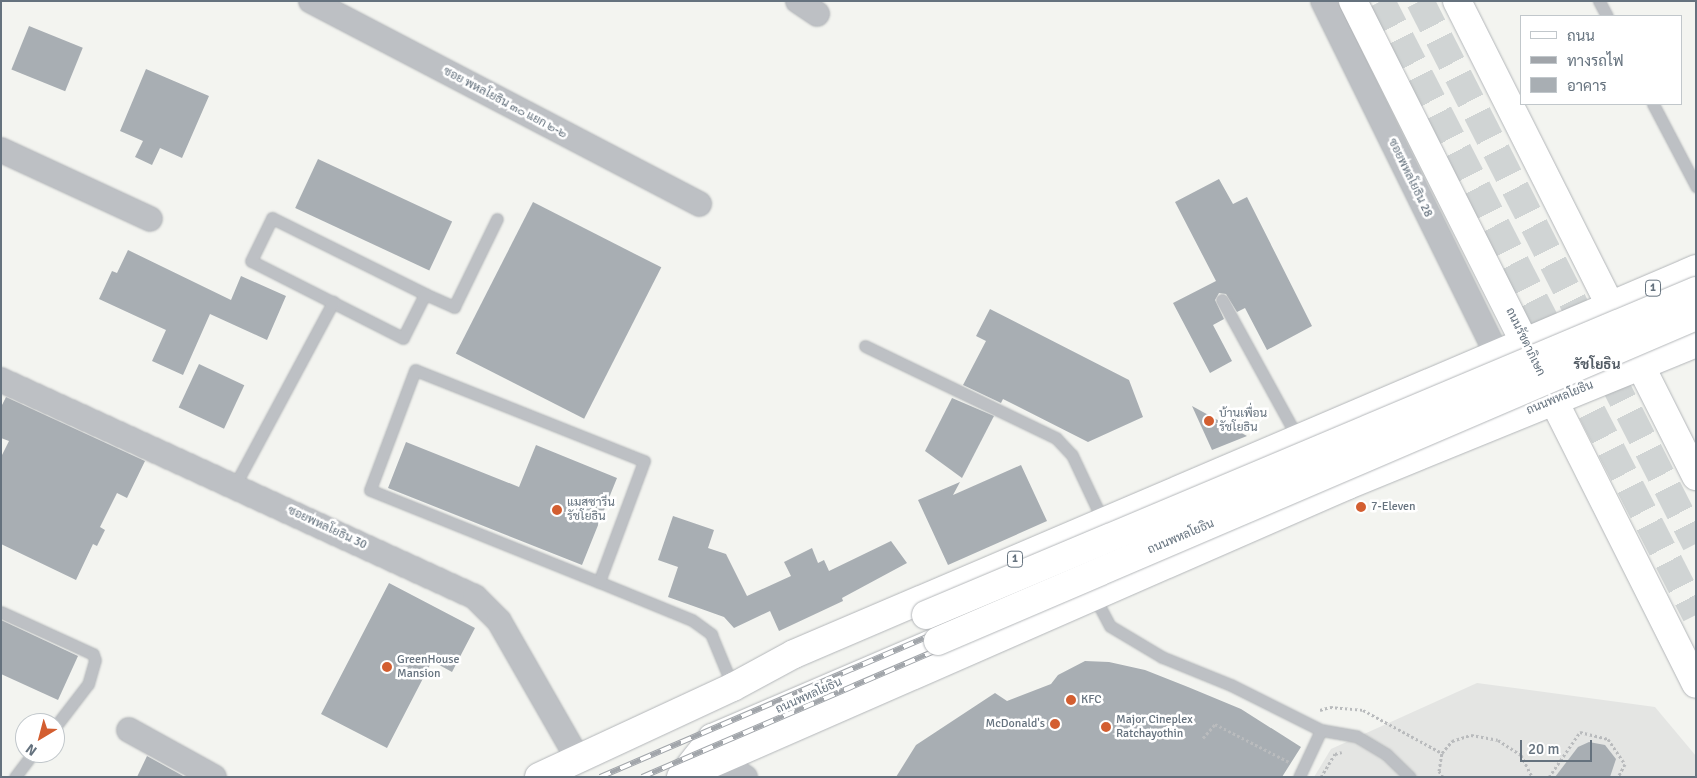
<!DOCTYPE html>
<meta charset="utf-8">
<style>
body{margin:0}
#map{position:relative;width:1697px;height:778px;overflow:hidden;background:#f3f4f0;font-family:Signika,Sarabun,sans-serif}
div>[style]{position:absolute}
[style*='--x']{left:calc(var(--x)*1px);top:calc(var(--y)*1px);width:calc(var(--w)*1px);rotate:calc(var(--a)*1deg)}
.built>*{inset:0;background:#e4e5e3}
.building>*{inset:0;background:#a8aeb3;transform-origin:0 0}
.primary-tunnel>*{height:28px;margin-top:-14px;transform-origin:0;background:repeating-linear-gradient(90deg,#d0d4d4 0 28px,transparent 0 42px)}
.path>*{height:3px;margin-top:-1.5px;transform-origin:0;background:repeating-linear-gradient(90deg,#b9bbbd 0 2.5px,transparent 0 5px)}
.roads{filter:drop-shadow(0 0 1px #b3b6b9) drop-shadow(0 0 1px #b3b6b9)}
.lane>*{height:11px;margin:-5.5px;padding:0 5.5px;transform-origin:5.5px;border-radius:5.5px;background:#bdc0c4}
.street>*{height:24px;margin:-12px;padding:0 12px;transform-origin:12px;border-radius:12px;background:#bdc0c4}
.primary>*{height:28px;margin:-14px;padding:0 14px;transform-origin:14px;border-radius:14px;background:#fff}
.rail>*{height:5.5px;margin-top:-2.75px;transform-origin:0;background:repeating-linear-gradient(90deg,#fff 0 11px,#a1a5aa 0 22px);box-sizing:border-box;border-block:1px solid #a1a5aa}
.bridges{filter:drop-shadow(0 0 1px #b3b6b9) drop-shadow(0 0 1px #b3b6b9)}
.primary-bridge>*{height:28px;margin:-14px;padding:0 14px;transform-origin:14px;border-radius:14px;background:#fff}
.dots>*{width:14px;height:14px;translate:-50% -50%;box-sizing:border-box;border:2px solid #fff;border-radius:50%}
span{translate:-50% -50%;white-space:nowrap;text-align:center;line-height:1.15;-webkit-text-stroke:5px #fff;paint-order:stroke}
.shield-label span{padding:1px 4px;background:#fff;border:1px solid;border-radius:4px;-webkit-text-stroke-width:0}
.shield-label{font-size:11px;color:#65727e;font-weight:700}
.street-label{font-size:12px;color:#65727e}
.poi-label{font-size:12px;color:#65727e}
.left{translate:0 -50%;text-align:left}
.right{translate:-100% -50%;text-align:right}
.neighbourhood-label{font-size:14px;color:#525b64;font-weight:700}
.frame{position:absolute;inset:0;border:2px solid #65727e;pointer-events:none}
.legend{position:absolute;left:1520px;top:15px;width:162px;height:90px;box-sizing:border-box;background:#fff;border:1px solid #c1c7cb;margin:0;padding:6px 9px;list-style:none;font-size:15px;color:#65727e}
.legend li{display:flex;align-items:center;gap:10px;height:25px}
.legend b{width:25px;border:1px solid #c1c7cb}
.north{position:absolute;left:15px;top:713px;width:50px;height:50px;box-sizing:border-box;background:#fff;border:1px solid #c1c7cb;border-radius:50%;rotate:217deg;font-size:14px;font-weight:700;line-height:20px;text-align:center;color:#65727e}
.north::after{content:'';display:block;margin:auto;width:18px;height:22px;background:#d35e30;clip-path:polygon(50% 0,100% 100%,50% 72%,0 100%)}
.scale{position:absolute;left:1520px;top:740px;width:72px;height:22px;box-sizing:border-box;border:2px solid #65727e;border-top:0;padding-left:6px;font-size:15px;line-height:18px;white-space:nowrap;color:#65727e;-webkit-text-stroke:4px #fff;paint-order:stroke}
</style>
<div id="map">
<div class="built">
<div style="clip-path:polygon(1477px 683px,1655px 707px,1696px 756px,1696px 777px,1314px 777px,1331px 749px)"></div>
</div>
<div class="building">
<div style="left:29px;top:26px;width:58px;height:47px;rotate:22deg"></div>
<div style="clip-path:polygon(146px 69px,209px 96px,182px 158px,160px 148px,152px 165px,135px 157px,143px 141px,120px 131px)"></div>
<div style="left:318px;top:159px;width:148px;height:54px;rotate:25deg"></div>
<div style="clip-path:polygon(1219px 179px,1233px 204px,1247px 197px,1312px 326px,1267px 350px,1245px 308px,1237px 312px,1226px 294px,1219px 293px,1215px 300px,1224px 319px,1213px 325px,1232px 361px,1210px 373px,1173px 303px,1216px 281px,1175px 202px)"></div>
<div style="left:533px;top:202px;width:144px;height:170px;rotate:27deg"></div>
<div style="clip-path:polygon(128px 250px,231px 300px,241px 276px,286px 296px,267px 340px,210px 314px,183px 375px,152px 361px,166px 330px,99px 299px,112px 271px,117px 273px)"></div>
<div style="clip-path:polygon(990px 309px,1129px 380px,1143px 417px,1088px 442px,1003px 399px,1001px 403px,963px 385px,986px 341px,976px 336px)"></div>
<div style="left:199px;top:364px;width:50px;height:48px;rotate:25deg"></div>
<div style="clip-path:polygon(6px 397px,145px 461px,127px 498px,117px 493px,100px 527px,105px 530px,97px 546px,93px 544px,76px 580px,1px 544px,1px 457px,9px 441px,1px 438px,1px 407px)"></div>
<div style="clip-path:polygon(952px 398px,994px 416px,962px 478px,925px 451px)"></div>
<div style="clip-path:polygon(1192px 406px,1247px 436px,1212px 450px)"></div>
<div style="clip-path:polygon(406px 442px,519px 487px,536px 445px,617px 478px,582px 565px,388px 488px)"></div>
<div style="clip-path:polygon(1021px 465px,1047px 521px,948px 565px,918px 500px,960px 482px,953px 495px)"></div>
<div style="clip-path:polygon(673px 516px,714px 530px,708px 548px,726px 554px,747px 596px,791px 576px,784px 562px,812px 548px,818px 563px,824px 560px,829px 571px,891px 541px,907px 563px,842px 598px,843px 601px,779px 631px,770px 611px,734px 628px,724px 617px,668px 597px,678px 567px,658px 560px)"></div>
<div style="clip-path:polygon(389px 583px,475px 628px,452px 672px,432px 661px,387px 748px,321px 714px)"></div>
<div style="clip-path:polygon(1px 620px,78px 656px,58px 700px,1px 674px)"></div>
<div style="clip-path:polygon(1085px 661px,1109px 662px,1145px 670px,1188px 687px,1241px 709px,1301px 747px,1282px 777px,896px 777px,916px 745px,995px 693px,1007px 701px,1051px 684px,1058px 675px)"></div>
<div style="clip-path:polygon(1589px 742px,1605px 745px,1616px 759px,1610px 777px,1555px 777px,1578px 747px)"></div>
<div style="clip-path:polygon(147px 756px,185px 777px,137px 777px)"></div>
</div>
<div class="primary-tunnel">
<div style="--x:1381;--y:1;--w:690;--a:62.84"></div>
<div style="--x:1420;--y:1;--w:609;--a:63.06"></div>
</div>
<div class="path">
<div style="--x:1320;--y:710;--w:10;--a:-17"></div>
<div style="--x:1330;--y:707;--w:33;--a:5"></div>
<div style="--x:1363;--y:710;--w:90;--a:28.6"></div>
<div style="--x:1203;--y:738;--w:18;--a:-49"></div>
<div style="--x:1215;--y:724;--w:83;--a:27.2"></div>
<div style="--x:1321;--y:777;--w:27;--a:-59"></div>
<div style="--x:1335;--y:754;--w:7;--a:-16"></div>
<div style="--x:1443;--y:777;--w:7;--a:-124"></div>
<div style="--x:1439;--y:771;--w:18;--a:-81"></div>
<div style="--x:1442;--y:753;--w:16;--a:-50"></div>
<div style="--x:1452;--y:741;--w:20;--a:-18"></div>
<div style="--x:1471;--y:735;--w:27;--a:10"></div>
<div style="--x:1498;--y:740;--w:27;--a:33"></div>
<div style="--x:1521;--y:755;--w:25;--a:63"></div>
<div style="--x:1549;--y:777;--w:55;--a:-55.4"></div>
<div style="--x:1580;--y:732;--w:29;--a:14"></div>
<div style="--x:1608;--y:739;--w:30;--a:56"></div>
<div style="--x:1625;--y:764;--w:15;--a:118"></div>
</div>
<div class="roads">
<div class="lane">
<div style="--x:1599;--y:1;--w:17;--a:62"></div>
<div style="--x:1653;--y:104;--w:93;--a:62.3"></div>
<div style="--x:272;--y:218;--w:171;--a:26.4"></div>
<div style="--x:425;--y:294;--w:49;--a:116.6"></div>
<div style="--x:403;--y:338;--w:170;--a:-153.1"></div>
<div style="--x:251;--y:261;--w:48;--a:-64"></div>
<div style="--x:425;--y:294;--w:32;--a:24"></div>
<div style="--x:454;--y:307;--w:98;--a:-64"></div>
<div style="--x:1222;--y:300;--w:158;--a:61.2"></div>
<div style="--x:865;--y:346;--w:212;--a:25.7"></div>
<div style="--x:1056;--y:438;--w:23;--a:47"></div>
<div style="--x:1072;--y:455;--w:73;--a:64.8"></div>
<div style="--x:235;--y:485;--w:208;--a:-61.8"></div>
<div style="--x:599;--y:582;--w:129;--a:-69.6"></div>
<div style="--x:644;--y:461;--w:246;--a:-158.3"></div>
<div style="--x:415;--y:370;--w:128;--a:110.6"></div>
<div style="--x:370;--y:490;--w:247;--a:21.9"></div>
<div style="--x:599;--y:582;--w:100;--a:22.2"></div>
<div style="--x:692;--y:620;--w:24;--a:36"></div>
<div style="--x:711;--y:634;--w:57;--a:67.5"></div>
<div style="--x:1094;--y:596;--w:34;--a:62"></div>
<div style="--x:1110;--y:626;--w:61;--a:30.8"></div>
<div style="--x:1162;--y:657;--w:74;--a:22.1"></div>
<div style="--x:1231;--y:685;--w:101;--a:26.6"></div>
<div style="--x:1321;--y:730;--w:36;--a:10"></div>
<div style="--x:1356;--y:736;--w:35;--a:31"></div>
<div style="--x:1386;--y:754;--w:33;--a:44"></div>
<div style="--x:1;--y:612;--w:101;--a:24.5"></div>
<div style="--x:93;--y:654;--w:6;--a:72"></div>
<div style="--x:95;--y:660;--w:25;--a:106"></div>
<div style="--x:88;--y:684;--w:54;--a:127.5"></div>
<div style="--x:15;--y:777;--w:30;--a:-53"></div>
<div style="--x:1299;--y:777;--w:52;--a:-64.9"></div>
</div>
<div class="street">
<div style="--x:311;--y:1;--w:438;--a:27.6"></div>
<div style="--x:798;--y:1;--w:23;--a:34"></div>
<div style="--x:1323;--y:1;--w:396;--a:63.8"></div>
<div style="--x:1;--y:150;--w:164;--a:24.8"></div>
<div style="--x:1;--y:380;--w:521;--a:24.6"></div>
<div style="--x:475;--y:597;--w:34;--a:45"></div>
<div style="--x:499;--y:621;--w:159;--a:60.2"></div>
<div style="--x:129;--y:730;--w:97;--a:28.9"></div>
<div style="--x:719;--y:761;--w:31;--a:32"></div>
</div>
<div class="primary">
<div style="--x:1353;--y:1;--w:764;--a:63.33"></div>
<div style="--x:1457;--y:1;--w:532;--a:63.29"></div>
<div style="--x:683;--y:775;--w:47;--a:-51.9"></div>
<div style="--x:712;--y:738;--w:246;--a:-23.2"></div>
<div style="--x:539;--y:777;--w:214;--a:-24.9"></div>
<div style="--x:733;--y:687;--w:69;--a:-28.4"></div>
<div style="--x:794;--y:654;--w:981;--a:-23.11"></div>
<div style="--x:681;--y:777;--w:728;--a:-23.64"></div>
<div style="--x:1348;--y:485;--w:376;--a:-22.2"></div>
</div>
</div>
<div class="rail">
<div style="--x:600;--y:777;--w:1193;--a:-23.21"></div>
<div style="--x:642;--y:777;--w:1148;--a:-23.3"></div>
</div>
<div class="bridges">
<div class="primary-bridge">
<div style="--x:926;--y:615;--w:835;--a:-22.82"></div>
<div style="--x:938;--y:641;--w:825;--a:-23.21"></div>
</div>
</div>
<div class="dots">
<div style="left:1209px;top:421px;background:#d35e30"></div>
<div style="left:1361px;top:507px;background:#d35e30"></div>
<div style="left:557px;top:510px;background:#d35e30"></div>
<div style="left:387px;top:667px;background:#d35e30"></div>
<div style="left:1071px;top:700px;background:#d35e30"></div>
<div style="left:1055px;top:724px;background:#d35e30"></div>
<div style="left:1106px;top:727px;background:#d35e30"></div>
</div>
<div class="shield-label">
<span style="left:1653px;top:288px">1</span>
<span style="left:1015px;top:559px">1</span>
</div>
<div class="street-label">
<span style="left:505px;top:103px;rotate:28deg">ซอย พหลโยธิน ๓๐ แยก ๒-๒</span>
<span style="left:1410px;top:178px;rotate:64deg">ซอยพหลโยธิน 28</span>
<span style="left:1525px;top:342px;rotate:64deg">ถนนรัชดาภิเษก</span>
<span style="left:1560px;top:398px;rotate:-22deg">ถนนพหลโยธิน</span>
<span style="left:327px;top:528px;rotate:25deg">ซอยพหลโยธิน 30</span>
<span style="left:1181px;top:537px;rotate:-23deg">ถนนพหลโยธิน</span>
<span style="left:809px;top:696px;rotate:-24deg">ถนนพหลโยธิน</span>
</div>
<div class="poi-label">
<span class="left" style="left:1219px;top:421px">บ้านเพื่อน<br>รัชโยธิน</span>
<span class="left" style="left:567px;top:510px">แมสซารีน<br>รัชโยธิน</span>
<span class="left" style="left:1371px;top:507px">7-Eleven</span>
<span class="left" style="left:397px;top:667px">GreenHouse<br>Mansion</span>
<span class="left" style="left:1081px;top:700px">KFC</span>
<span class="left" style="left:1116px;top:727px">Major Cineplex<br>Ratchayothin</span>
<span class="right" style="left:1045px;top:724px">McDonald's</span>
</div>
<div class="neighbourhood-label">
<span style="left:1597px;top:365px">รัชโยธิน</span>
</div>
<div class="frame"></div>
<ul class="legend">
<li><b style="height:6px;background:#fff"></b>ถนน</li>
<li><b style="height:6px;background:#a1a5aa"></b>ทางรถไฟ</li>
<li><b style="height:14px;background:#a8aeb3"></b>อาคาร</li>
</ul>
<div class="north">N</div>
<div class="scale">20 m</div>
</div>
